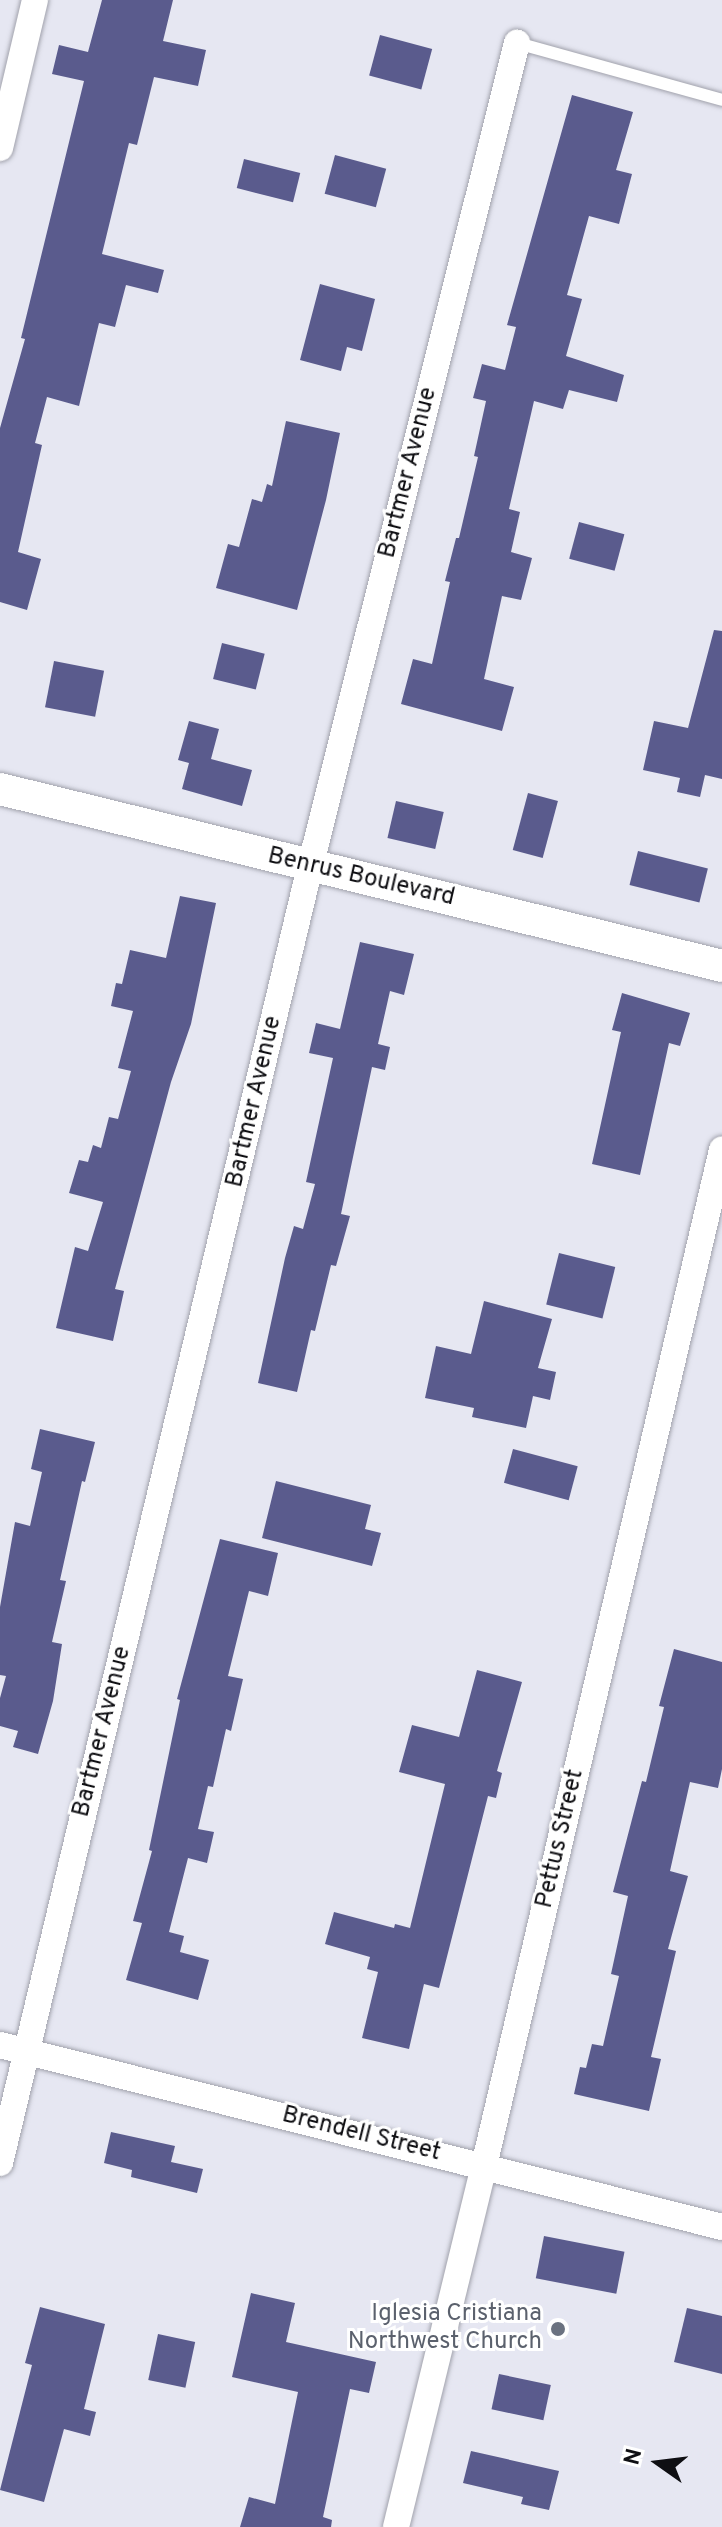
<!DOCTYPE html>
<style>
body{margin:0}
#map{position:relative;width:722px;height:2527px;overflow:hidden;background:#e6e7f2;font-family:Overpass,sans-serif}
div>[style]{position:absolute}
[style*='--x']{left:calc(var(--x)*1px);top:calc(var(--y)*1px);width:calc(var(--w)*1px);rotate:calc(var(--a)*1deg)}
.building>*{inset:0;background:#5a5b8d;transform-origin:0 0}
.roads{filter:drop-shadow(0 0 2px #a1a2ac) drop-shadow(0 0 2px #a1a2ac)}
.service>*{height:12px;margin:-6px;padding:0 6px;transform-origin:6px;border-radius:6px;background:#fff}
.minor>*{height:26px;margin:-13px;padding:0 13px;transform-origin:13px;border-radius:13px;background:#fff}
.tertiary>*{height:32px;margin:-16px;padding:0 16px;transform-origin:16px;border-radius:16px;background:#fff}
.dots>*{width:22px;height:22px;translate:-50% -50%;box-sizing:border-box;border:4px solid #fff;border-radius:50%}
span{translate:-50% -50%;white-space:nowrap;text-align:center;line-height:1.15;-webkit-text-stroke:6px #fff;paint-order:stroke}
.street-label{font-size:24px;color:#0f0f13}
.worship-label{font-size:24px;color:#5b616d}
.right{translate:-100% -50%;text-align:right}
.north{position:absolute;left:618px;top:2423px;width:80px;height:80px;-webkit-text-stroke:6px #fff;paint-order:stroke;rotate:284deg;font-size:22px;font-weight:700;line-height:32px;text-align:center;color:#0f0f13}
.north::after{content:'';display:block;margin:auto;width:28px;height:36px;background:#0f0f13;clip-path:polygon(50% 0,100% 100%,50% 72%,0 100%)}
</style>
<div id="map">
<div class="building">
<div style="clip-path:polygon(102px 0,173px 0,163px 41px,206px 50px,198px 86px,154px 77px,137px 145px,129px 143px,102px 254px,164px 270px,158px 293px,126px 285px,115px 327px,99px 323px,79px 406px,47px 397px,35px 443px,42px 445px,18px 552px,41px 559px,27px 610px,0 602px,0 428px,25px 339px,21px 338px,84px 81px,52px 74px,59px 45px,88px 52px)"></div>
<div style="left:380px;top:35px;width:54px;height:42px;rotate:15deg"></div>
<div style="clip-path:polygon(572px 95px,633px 112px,616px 170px,632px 174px,619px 224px,589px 216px,567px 295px,582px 299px,566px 356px,624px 375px,617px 402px,569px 390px,563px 409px,534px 401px,509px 509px,520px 512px,511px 552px,532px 558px,521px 600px,502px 596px,484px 679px,514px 687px,502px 731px,401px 704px,413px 659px,432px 664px,450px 582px,445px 581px,456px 538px,459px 538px,478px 457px,474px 456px,486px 401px,473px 398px,482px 364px,505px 370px,516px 327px,507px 325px)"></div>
<div style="left:335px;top:155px;width:53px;height:40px;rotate:15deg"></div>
<div style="left:244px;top:159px;width:58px;height:30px;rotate:14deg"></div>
<div style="clip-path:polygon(320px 284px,375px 299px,362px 351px,347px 347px,341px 371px,300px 360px)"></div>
<div style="clip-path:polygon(286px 421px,340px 433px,326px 500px,297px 610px,216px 588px,228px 544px,239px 547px,252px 499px,262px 502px,267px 484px,272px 486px)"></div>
<div style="left:579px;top:522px;width:47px;height:38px;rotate:15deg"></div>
<div style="clip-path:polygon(714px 630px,722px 631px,722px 779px,705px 775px,700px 797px,677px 792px,680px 778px,643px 770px,654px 721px,688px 728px)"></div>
<div style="left:222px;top:643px;width:44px;height:37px;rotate:14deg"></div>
<div style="left:54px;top:661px;width:51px;height:47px;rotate:11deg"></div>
<div style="clip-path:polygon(189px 721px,219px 729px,211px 759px,252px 770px,242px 806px,182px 789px,189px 763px,178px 760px)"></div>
<div style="left:528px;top:793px;width:31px;height:59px;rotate:15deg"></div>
<div style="left:396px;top:801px;width:49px;height:38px;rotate:13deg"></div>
<div style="left:638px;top:851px;width:72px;height:35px;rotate:14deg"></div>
<div style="clip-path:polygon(180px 896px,216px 903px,191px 1024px,171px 1082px,115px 1289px,124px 1291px,113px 1341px,56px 1328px,75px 1247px,88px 1251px,103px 1202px,69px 1193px,79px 1160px,88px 1162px,93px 1145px,101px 1148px,109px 1117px,118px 1119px,131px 1071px,118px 1068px,133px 1011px,111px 1006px,116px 983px,122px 984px,130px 950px,166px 958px)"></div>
<div style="clip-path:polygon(360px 942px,414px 954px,404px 995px,390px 991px,378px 1044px,390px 1047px,385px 1070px,372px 1067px,341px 1214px,350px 1216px,336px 1266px,331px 1265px,315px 1331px,311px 1330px,297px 1392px,258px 1383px,285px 1258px,294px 1226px,303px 1229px,315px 1184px,306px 1182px,333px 1058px,309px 1053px,316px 1023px,340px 1029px)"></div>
<div style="clip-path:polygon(622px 993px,690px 1013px,680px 1046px,669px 1043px,640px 1175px,592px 1164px,621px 1032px,612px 1030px)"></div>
<div style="left:559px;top:1253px;width:58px;height:53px;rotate:14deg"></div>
<div style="clip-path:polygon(484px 1301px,552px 1319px,538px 1368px,556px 1372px,550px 1400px,533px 1396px,526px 1428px,472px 1417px,474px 1408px,425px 1398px,436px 1346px,471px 1354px)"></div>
<div style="clip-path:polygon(40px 1429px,95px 1442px,85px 1482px,82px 1481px,60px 1580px,66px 1581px,52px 1642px,62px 1644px,53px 1701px,38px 1754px,13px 1747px,18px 1731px,0 1726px,0 1698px,6px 1676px,0 1675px,0 1607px,15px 1522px,30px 1526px,42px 1472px,31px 1469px)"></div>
<div style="left:513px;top:1449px;width:67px;height:35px;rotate:15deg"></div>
<div style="clip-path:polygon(276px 1481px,371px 1505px,365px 1529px,381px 1533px,372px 1566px,262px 1538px)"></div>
<div style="clip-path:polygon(220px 1539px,278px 1553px,268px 1596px,249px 1591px,228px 1676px,243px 1679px,231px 1731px,226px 1729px,213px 1787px,208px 1786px,198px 1829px,214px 1832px,207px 1863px,188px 1858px,169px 1932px,184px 1936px,180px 1952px,209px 1960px,198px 2000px,126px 1980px,142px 1923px,133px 1921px,152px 1851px,149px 1850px,180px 1700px,177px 1699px)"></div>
<div style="clip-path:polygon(674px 1649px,722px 1662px,722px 1769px,718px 1788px,690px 1782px,670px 1871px,688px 1876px,668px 1949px,676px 1951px,651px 2057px,661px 2059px,649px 2111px,574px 2094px,580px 2067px,586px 2068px,592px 2044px,603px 2046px,619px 1976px,611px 1974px,628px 1896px,613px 1892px,642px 1781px,646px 1782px,664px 1707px,659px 1706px)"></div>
<div style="clip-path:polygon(477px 1670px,522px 1682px,497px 1771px,502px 1773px,496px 1798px,488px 1796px,439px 1988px,424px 1984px,409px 2049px,362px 2038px,378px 1972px,367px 1969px,370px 1957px,325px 1944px,334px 1912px,394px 1928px,395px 1924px,410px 1928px,445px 1784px,399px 1772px,412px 1725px,459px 1737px)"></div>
<div style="clip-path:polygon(111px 2132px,175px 2146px,171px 2162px,203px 2169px,197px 2193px,131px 2177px,132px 2170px,104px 2163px)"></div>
<div style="left:544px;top:2236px;width:82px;height:43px;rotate:11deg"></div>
<div style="clip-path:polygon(251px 2293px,295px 2303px,286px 2342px,376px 2362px,369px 2393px,350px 2389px,323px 2517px,332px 2520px,331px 2527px,240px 2527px,249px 2497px,275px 2504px,298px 2392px,232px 2377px)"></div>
<div style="clip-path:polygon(40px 2307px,105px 2324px,84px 2409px,96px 2412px,90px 2436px,64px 2429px,44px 2502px,0 2490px,32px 2365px,25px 2363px)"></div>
<div style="clip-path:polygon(687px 2308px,722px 2316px,722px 2374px,674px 2362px)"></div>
<div style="left:158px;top:2334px;width:38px;height:47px;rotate:12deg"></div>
<div style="left:499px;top:2374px;width:53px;height:36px;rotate:12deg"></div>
<div style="clip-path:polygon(471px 2451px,559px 2471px,549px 2510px,521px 2504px,523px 2497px,463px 2483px)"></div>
</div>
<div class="roads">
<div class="service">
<div style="--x:517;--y:43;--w:213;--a:15.5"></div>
</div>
<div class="minor">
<div style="--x:0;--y:148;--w:152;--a:-76.7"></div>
<div style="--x:0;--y:2045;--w:745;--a:14.15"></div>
<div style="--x:0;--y:2163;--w:1333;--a:-76.55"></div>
<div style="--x:310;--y:867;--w:850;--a:-75.9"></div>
<div style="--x:396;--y:2527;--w:372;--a:-76.3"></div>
<div style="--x:484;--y:2166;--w:1044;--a:-76.82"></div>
</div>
<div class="tertiary">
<div style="--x:0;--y:789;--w:743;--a:13.77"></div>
</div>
</div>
<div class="dots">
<div style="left:558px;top:2329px;background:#6b7280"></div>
</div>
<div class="street-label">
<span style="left:409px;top:473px;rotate:-76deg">Bartmer Avenue</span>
<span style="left:361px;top:878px;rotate:13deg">Benrus Boulevard</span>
<span style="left:255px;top:1102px;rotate:-77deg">Bartmer Avenue</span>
<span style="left:103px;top:1732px;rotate:-76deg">Bartmer Avenue</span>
<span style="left:561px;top:1839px;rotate:-77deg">Pettus Street</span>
<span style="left:361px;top:2135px;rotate:14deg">Brendell Street</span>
</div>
<div class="worship-label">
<span class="right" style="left:542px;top:2329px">Iglesia Cristiana<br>Northwest Church</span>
</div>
<div class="north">N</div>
</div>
